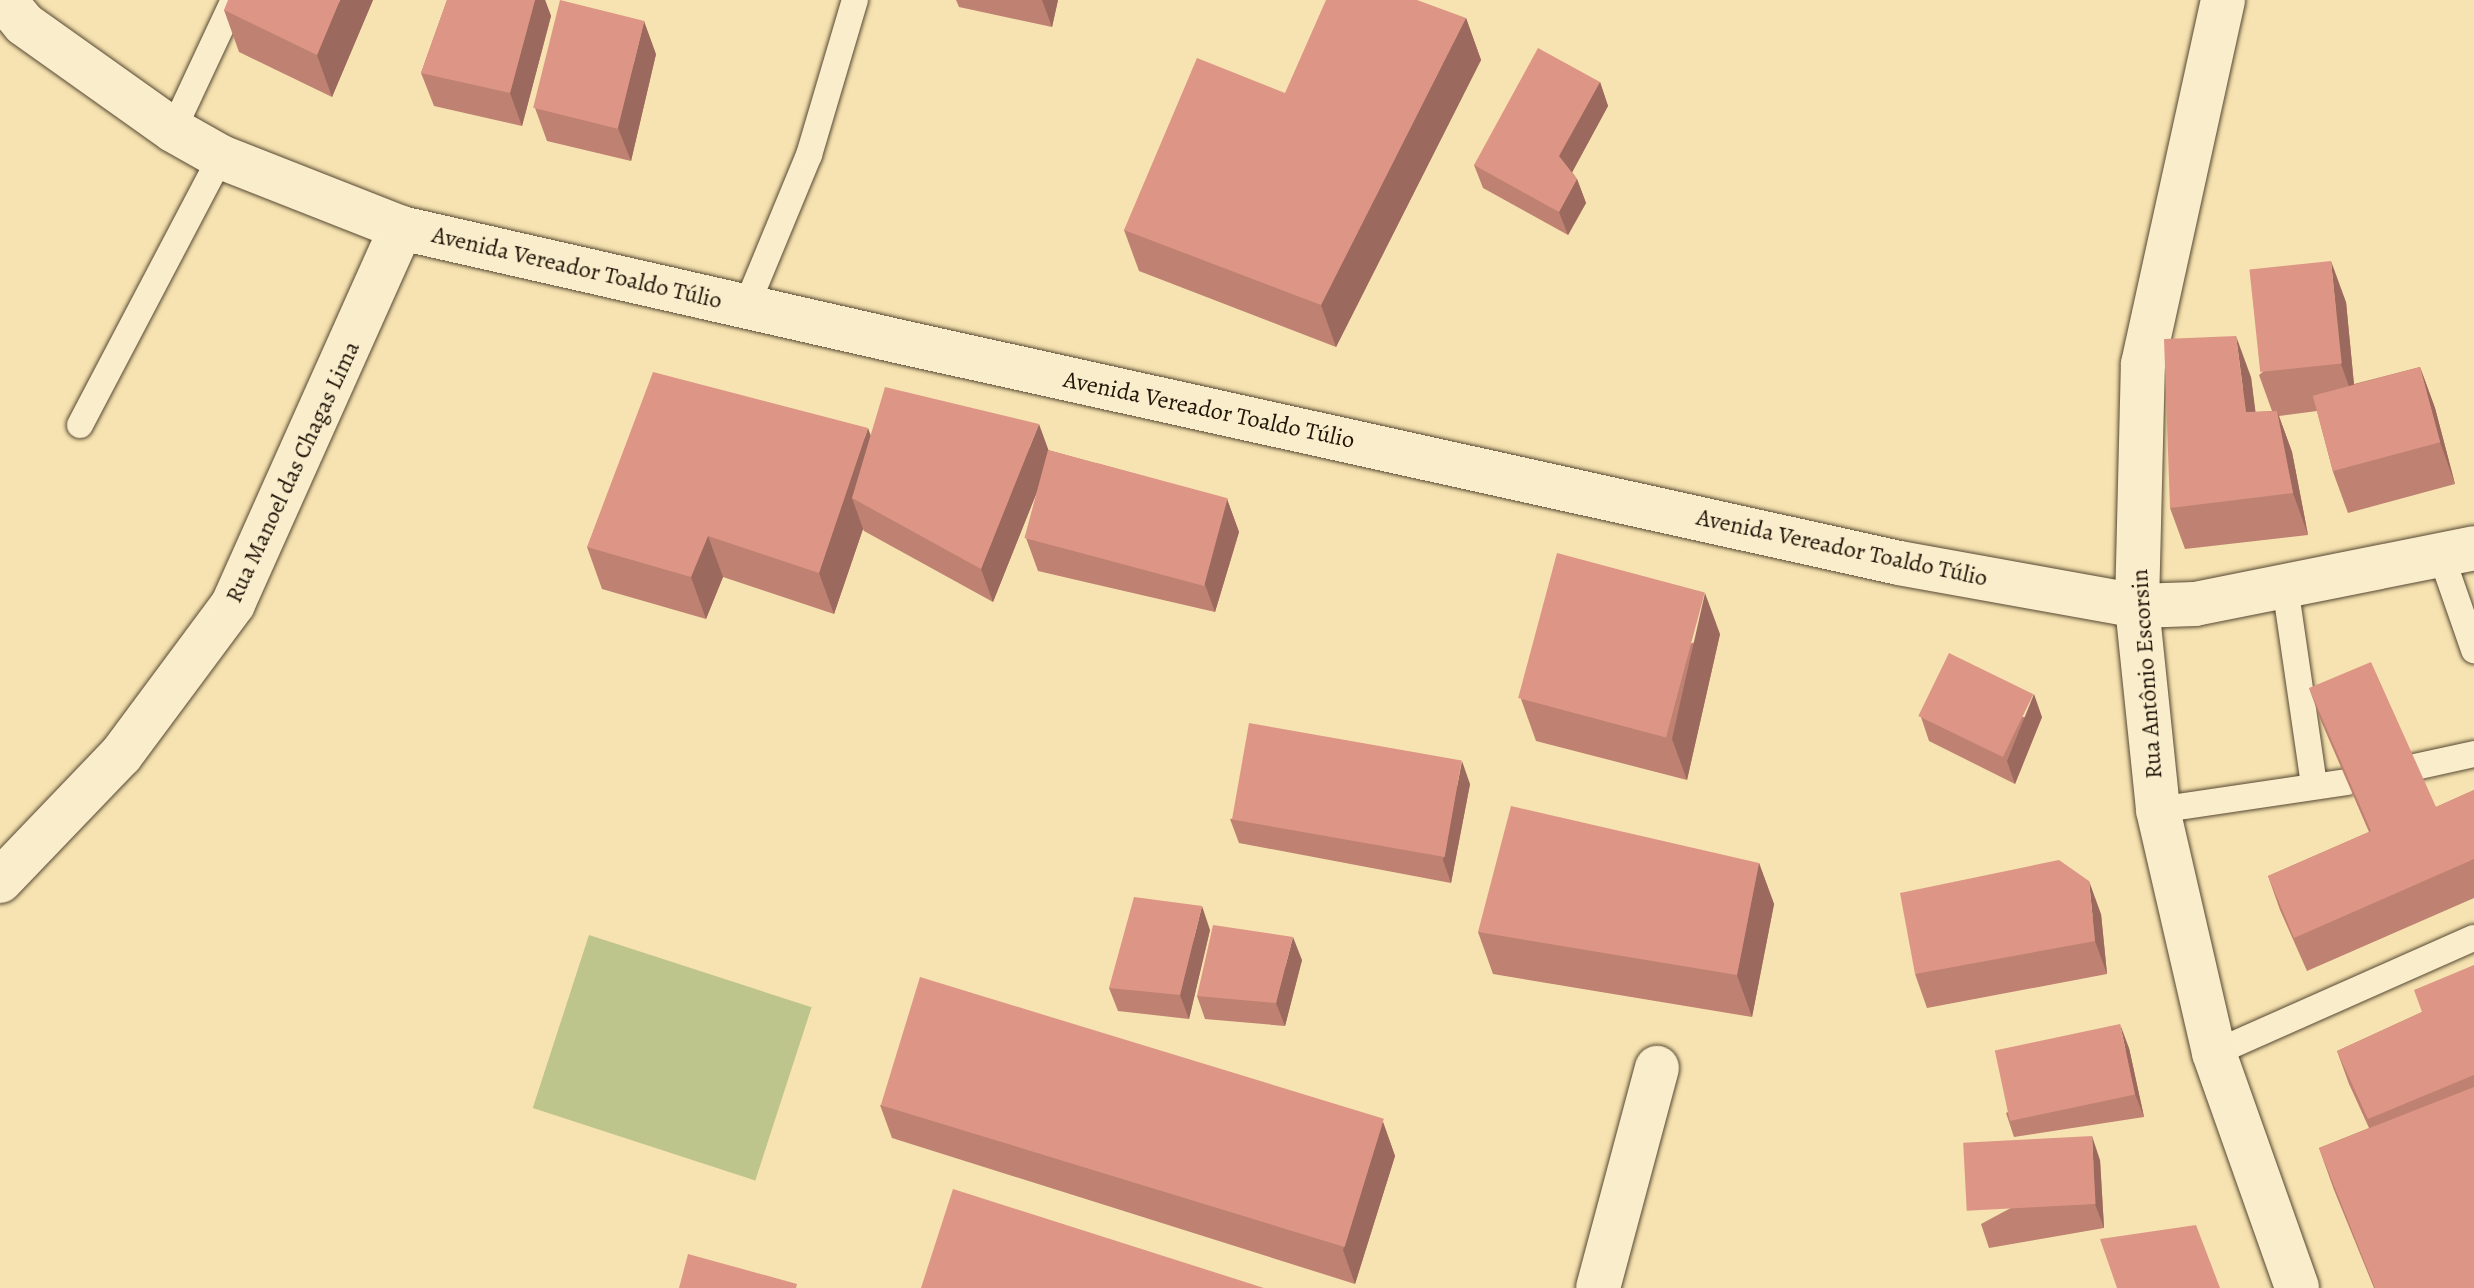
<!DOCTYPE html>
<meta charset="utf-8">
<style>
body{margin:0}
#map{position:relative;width:2474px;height:1288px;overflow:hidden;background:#f7e3b1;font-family:Alegreya,serif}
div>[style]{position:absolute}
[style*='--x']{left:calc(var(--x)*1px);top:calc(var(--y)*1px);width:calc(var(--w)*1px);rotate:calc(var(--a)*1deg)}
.green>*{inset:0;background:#bdc48c;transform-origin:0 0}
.roads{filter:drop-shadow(0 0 2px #564832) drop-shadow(0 0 2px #564832)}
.service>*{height:26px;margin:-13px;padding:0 13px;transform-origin:13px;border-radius:13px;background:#faedcc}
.minor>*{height:44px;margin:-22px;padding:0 22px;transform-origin:22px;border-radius:22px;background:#faedcc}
.tertiary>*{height:44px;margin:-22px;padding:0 22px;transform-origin:22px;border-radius:22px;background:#faedcc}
.secondary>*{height:44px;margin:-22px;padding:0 22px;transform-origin:22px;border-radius:22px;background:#faedcc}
.wall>*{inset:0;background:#be8172}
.shaded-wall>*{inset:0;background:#9b695d}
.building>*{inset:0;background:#dd9685;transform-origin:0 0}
span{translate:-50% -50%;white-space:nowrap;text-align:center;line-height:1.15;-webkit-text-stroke:6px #faedcc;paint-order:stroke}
.street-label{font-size:24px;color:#201408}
</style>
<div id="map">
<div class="green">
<div style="left:589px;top:935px;width:234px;height:182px;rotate:18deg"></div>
</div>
<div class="roads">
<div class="service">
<div style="--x:173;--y:130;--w:144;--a:-64.9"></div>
<div style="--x:746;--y:307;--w:165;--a:-67.5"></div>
<div style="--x:809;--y:155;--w:162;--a:-73.5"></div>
<div style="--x:80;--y:425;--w:303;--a:-62.3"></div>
<div style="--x:2441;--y:555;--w:101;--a:70.8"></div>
<div style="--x:2285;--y:586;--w:202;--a:81.7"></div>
<div style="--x:2415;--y:767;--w:60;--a:-12.4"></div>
<div style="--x:2158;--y:810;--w:191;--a:-8.4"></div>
<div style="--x:2214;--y:1053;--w:284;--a:-23.9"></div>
</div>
<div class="minor">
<div style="--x:0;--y:881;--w:175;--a:-46.2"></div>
<div style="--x:121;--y:755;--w:188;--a:-53.4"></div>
<div style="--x:233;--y:604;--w:412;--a:-65.9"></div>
<div style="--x:1598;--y:1288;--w:228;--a:-75"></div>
</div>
<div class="tertiary">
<div style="--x:2137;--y:606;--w:242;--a:-88.6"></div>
<div style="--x:2143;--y:364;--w:373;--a:-77.6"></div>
</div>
<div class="secondary">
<div style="--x:4;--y:0;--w:31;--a:50"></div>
<div style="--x:24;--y:24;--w:183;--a:35.4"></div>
<div style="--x:173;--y:130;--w:55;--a:29.4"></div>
<div style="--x:221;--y:157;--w:193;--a:21.5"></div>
<div style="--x:401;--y:228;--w:518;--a:12.83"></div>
<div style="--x:906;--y:343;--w:1017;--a:12.49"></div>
<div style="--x:1899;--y:563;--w:242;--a:10.2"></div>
<div style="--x:2137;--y:606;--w:58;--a:-2"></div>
<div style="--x:2195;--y:604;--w:285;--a:-11.3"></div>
<div style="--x:2137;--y:606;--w:205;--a:84.1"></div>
<div style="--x:2158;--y:810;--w:249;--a:77"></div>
<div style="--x:2214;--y:1053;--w:249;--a:70.5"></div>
</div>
</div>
<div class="wall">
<div style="clip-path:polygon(373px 0,332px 97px,239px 52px,224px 10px)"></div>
<div style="clip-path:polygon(447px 0,545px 0,551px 16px,522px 126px,434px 106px,421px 73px)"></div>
<div style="clip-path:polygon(956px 0,1058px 0,1052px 27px,959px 7px)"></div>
<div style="clip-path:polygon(1466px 18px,1481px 60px,1336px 347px,1139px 271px,1124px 230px,1285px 93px)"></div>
<div style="clip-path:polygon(656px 54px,631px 161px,547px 141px,535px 108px)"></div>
<div style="clip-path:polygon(1600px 82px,1608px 106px,1572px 172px,1577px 179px,1586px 203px,1568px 235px,1483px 188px,1474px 165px)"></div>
<div style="clip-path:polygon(2346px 302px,2354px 384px,2420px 367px,2435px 408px,2455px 484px,2348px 513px,2333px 472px,2317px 411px,2279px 416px,2292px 452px,2308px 535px,2185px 549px,2170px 508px,2251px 377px,2255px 412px,2272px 411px,2259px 375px)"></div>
<div style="clip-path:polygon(870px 436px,1048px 450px,1227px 499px,1239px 532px,1215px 612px,1038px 571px,1026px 538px,1038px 489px,993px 602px,864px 531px,863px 529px,834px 614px,723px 577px,706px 619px,602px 589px,587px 547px)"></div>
<div style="clip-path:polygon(1720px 634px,1687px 780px,1536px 741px,1521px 699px)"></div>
<div style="clip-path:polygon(2309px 688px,2436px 807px,2474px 790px,2474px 898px,2307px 971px,2280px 910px,2268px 876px,2369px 832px,2321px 721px)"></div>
<div style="clip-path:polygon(1921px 717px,2042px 717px,2015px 784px,1929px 741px)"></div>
<div style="clip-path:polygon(1470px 784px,1451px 883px,1239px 843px,1230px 819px)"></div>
<div style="clip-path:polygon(1759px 863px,1774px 904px,1752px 1017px,1493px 974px,1478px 932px)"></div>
<div style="clip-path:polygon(2101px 914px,2107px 974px,1927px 1008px,1915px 974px)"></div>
<div style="clip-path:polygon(1210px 930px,1189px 1019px,1118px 1011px,1109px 988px)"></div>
<div style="clip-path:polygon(1302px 960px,1285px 1026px,1205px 1019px,1197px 996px)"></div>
<div style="clip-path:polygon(2474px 965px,2474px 1288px,2374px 1288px,2334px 1190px,2319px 1148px,2369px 1128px,2349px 1084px,2337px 1051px,2422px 1012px)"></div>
<div style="clip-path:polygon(2129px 1048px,2144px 1117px,2014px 1137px,2006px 1113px)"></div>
<div style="clip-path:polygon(880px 1105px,1383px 1122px,1395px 1156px,1355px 1284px,892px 1138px)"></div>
<div style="clip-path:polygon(2100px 1160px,2104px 1228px,1989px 1248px,1981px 1224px)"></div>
</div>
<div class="shaded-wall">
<div style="clip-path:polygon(340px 0,373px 0,332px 97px,317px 55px)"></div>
<div style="clip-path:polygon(535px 0,545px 0,551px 16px,522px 126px,510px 93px)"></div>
<div style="clip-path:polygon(1042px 0,1058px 0,1052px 27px)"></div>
<div style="clip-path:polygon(1466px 18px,1481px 60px,1336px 347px,1321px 305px)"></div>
<div style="clip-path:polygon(644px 21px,656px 54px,631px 161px,618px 128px)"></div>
<div style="clip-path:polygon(1600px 82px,1608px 106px,1568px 180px,1559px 156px)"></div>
<div style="clip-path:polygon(1577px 179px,1586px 203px,1568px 235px,1559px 212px)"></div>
<div style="clip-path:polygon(2331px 261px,2346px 302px,2356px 406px,2341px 364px)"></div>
<div style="clip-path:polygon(2236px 336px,2251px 377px,2261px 454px,2246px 412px)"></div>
<div style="clip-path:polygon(2420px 367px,2435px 408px,2455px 484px,2440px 442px)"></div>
<div style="clip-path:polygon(2277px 411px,2292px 452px,2308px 535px,2293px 493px)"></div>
<div style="clip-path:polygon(1039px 424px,1051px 457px,993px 602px,981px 569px)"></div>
<div style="clip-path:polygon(868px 428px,883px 469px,852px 498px,863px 529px,834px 614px,819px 573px)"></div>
<div style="clip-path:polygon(1227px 499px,1239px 532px,1215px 612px,1203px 579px)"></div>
<div style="clip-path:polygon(708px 536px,723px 577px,706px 619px,691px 577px)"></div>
<div style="clip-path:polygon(1705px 593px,1720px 634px,1687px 780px,1672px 739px)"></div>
<div style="clip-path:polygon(2034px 694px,2042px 717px,2015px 784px,2007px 761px)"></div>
<div style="clip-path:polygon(1462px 761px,1470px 784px,1451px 883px,1443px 860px)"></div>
<div style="clip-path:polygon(1759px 863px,1774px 904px,1752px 1017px,1737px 975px)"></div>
<div style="clip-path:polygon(2089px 881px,2101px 914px,2107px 974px,2095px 941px)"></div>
<div style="clip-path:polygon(1202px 906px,1210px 930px,1189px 1019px,1180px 995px)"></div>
<div style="clip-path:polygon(1293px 937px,1302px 960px,1285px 1026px,1276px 1003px)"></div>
<div style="clip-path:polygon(2120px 1024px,2129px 1048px,2144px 1117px,2135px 1094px)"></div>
<div style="clip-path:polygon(1383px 1122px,1395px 1156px,1355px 1284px,1343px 1250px)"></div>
<div style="clip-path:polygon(2092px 1136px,2100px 1160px,2104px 1228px,2095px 1204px)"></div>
</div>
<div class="building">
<div style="clip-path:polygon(228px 0,340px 0,317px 55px,224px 10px)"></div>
<div style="clip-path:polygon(447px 0,535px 0,510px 93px,421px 73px)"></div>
<div style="left:560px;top:0;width:87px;height:111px;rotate:14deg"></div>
<div style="clip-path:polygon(1326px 0,1417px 0,1466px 18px,1321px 305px,1124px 230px,1197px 58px,1285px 93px)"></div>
<div style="clip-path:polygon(1538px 48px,1600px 82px,1559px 156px,1577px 179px,1559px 212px,1474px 165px)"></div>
<div style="left:2331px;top:261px;width:103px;height:82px;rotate:84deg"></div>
<div style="clip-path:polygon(2236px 336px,2246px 412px,2277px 411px,2293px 493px,2170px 508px,2164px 339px)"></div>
<div style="left:2420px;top:367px;width:78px;height:111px;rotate:75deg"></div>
<div style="clip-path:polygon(653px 372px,868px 428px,819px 573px,708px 536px,691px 577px,587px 547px)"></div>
<div style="clip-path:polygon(885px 387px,1039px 424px,981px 569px,852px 498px)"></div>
<div style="left:1048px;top:450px;width:186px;height:91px;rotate:15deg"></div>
<div style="left:1557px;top:553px;width:153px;height:150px;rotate:15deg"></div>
<div style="left:1949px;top:653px;width:94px;height:70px;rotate:26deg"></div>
<div style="clip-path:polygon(2371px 662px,2436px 807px,2474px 790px,2474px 859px,2294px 938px,2268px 876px,2371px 831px,2309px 688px)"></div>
<div style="left:1249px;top:723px;width:216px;height:98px;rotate:10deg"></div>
<div style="clip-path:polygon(1511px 806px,1759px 863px,1737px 975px,1478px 932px)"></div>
<div style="clip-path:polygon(2059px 860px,2089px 881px,2095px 941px,1915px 974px,1900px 893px)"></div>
<div style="clip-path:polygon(1134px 897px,1202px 906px,1180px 995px,1109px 988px)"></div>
<div style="clip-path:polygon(1213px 925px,1293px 937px,1276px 1003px,1197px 996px)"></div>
<div style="clip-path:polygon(2474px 965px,2474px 1075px,2368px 1119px,2337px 1051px,2422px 1012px,2414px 990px)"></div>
<div style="left:920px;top:977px;width:485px;height:134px;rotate:17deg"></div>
<div style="left:2120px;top:1024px;width:72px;height:128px;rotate:78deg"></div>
<div style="clip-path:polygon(2474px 1087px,2474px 1288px,2375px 1288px,2319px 1148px)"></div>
<div style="left:2092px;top:1136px;width:68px;height:129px;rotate:87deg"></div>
<div style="clip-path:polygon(953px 1189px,1264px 1288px,921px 1288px)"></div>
<div style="clip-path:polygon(2196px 1225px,2220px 1288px,2117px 1288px,2100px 1239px)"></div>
<div style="clip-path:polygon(688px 1254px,797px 1284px,796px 1288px,679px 1288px)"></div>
</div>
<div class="street-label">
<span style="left:577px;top:268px;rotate:13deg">Avenida Vereador Toaldo Túlio</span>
<span style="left:1209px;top:410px;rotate:12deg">Avenida Vereador Toaldo Túlio</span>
<span style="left:293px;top:472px;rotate:-65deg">Rua Manoel das Chagas Lima</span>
<span style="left:1842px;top:548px;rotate:12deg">Avenida Vereador Toaldo Túlio</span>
<span style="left:2147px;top:674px;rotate:-94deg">Rua Antônio Escorsin</span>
</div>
</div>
